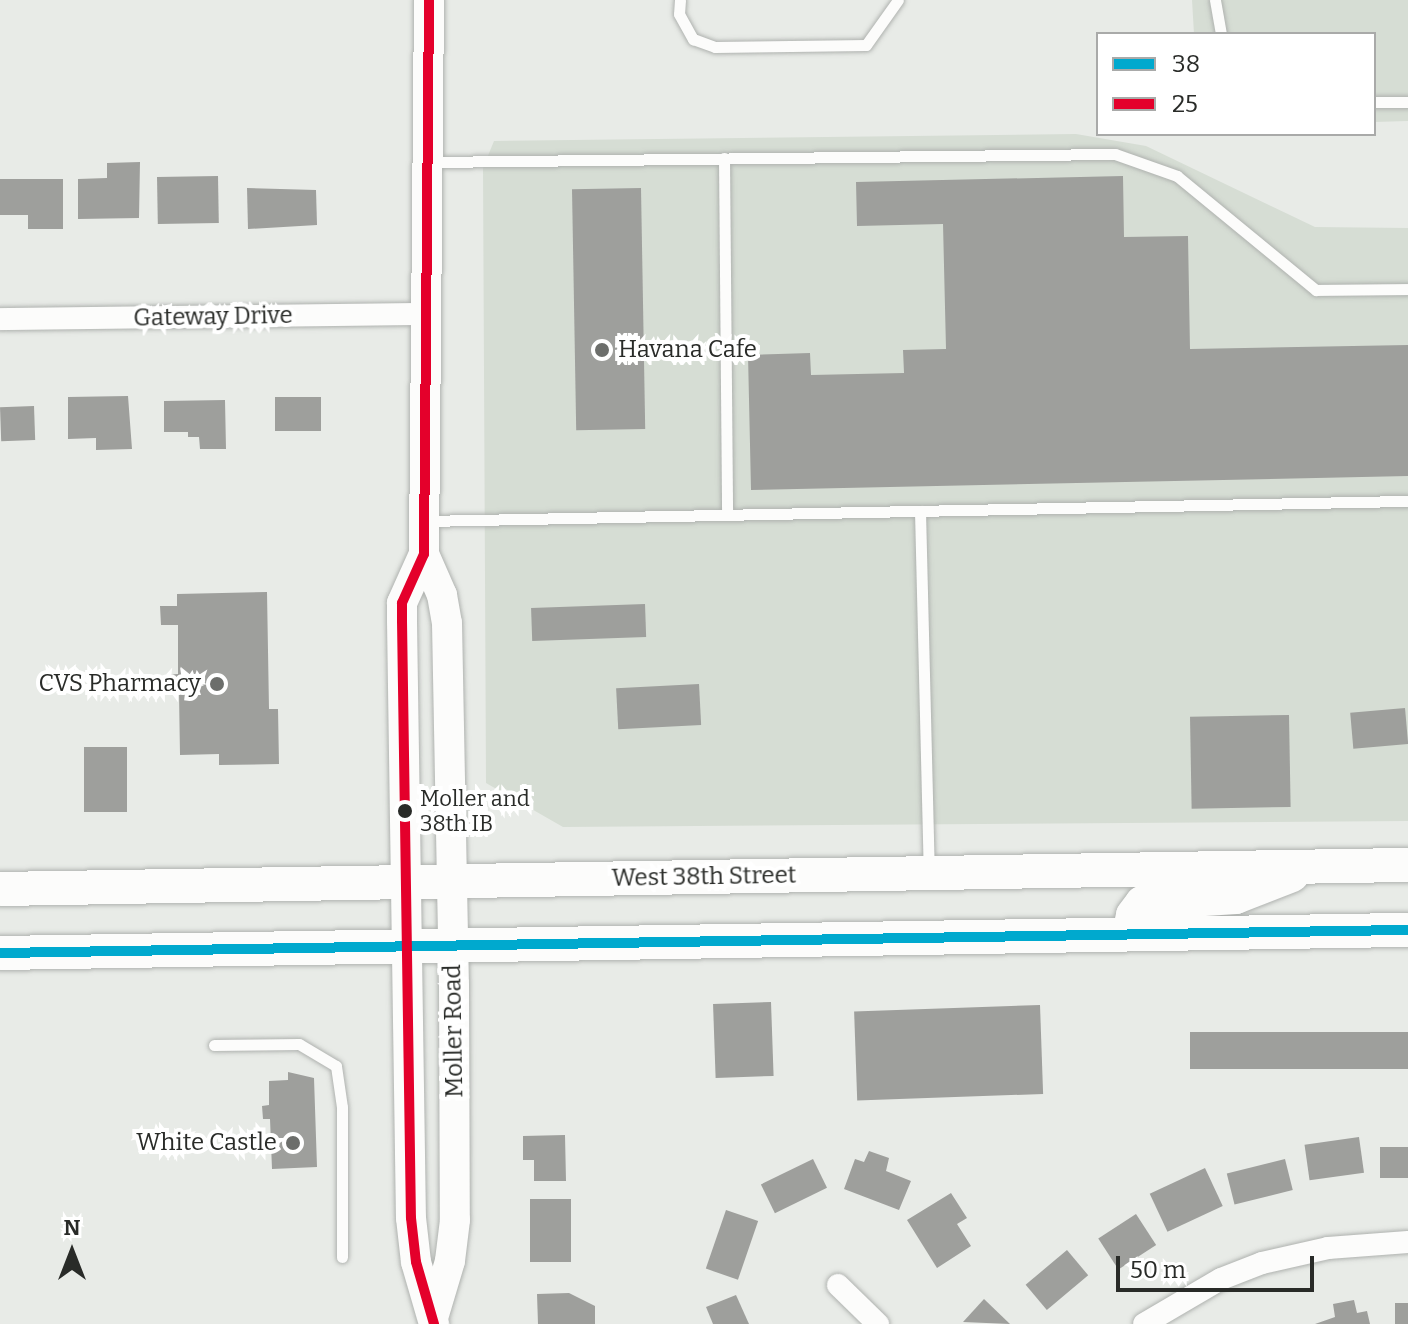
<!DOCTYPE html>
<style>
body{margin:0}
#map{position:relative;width:1408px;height:1324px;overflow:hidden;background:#e8ebe7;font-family:Bitter,serif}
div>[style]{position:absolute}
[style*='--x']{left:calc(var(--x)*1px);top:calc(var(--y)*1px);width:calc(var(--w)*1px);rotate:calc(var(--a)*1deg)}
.built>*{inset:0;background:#d6ddd4}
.building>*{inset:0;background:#9e9f9c;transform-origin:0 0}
.roads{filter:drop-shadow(0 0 2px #afb2af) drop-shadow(0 0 2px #afb2af)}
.service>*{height:11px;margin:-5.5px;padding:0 5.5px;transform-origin:5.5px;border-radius:5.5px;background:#fcfcfb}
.minor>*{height:22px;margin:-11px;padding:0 11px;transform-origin:11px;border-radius:11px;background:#fcfcfb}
.secondary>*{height:30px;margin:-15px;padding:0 15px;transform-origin:15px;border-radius:15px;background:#fcfcfb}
.primary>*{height:34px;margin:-17px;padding:0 17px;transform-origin:17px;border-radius:17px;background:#fcfcfb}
.bus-1>*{height:10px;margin:-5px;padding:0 5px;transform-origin:5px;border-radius:5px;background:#00a9ce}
.bus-2>*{height:10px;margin:-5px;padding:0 5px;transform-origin:5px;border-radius:5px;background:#e4002b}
.dots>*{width:22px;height:22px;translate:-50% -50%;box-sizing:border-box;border:4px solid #fff;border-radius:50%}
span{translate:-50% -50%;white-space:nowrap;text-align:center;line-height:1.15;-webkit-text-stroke:8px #fff;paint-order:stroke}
.bus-label{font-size:22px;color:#292b28}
.left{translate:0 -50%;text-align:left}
.street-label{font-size:24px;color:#292b28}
.poi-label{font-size:24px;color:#292b28}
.right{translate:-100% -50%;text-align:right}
.legend{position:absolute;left:1096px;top:32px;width:280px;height:104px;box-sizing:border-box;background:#fff;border:2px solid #a9aaa9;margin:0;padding:10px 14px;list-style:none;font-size:24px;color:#292b28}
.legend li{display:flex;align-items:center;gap:16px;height:40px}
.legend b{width:40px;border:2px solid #a9aaa9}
.north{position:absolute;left:32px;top:1212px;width:80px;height:80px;-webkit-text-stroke:6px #fff;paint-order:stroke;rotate:0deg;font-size:22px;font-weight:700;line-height:32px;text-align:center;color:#292b28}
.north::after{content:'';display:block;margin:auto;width:28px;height:36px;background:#292b28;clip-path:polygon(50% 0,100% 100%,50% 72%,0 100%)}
.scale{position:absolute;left:1116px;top:1256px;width:198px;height:36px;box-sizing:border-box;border:4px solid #292b28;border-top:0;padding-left:10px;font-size:24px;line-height:28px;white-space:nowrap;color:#292b28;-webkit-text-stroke:6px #fff;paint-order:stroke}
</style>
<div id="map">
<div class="built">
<div style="clip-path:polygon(1192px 0,1408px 0,1408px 121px,1374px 122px,1374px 34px,1194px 34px)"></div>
<div style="clip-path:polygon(1076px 134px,1146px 146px,1315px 227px,1408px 228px,1408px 821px,563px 827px,486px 783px,483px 168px,494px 141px)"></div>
</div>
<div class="building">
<div style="clip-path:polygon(140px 162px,139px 218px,78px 219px,78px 179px,107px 178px,107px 163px)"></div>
<div style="left:218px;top:176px;width:47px;height:61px;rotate:89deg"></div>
<div style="clip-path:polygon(1123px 176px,1124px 237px,1188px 236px,1190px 349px,1408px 345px,1408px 476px,751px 490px,748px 355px,810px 353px,811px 375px,904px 373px,903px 350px,946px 349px,943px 224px,857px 226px,856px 182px)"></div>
<div style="clip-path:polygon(0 179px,63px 179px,63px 229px,28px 229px,28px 215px,0 215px)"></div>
<div style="clip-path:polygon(247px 188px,316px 190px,317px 225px,248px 229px)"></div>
<div style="left:641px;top:188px;width:241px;height:69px;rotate:89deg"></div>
<div style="clip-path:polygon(128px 396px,132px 449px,96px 450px,96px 438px,68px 439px,68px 397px)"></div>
<div style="left:321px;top:397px;width:34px;height:46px;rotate:90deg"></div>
<div style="clip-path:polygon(225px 400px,226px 449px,200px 449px,199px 437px,188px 437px,188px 432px,164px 432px,164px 401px)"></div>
<div style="left:34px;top:406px;width:34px;height:34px;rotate:88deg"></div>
<div style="clip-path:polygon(267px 592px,269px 709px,278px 709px,279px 764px,219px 765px,219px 754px,180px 755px,179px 694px,165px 694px,165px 675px,178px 674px,178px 625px,161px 625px,160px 606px,177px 606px,177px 594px)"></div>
<div style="left:645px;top:604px;width:33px;height:114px;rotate:88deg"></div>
<div style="left:699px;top:684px;width:41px;height:83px;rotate:87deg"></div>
<div style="left:1405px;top:708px;width:36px;height:55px;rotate:85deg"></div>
<div style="left:1289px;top:715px;width:92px;height:99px;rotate:89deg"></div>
<div style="left:84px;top:747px;width:43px;height:65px"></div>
<div style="left:771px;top:1002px;width:74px;height:58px;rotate:88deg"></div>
<div style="left:1040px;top:1005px;width:89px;height:186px;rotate:88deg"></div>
<div style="left:1408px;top:1032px;width:37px;height:218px;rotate:90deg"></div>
<div style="clip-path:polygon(288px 1072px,314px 1078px,317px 1167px,272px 1169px,270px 1119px,263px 1119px,262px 1106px,269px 1105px,269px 1081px,288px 1080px)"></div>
<div style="clip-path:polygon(565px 1135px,566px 1181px,534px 1181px,534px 1160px,523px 1160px,523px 1136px)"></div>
<div style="left:1359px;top:1137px;width:36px;height:55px;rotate:82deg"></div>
<div style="left:1380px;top:1147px;width:28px;height:31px"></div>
<div style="clip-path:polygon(869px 1151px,889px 1158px,886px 1171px,911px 1181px,899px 1210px,844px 1189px,855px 1159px,864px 1162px)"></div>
<div style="left:813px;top:1159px;width:32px;height:58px;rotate:64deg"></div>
<div style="left:1285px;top:1159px;width:32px;height:60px;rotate:76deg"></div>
<div style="left:1205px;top:1168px;width:42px;height:61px;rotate:65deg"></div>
<div style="clip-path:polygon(951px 1193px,967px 1218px,957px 1224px,971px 1246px,937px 1268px,907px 1220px)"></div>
<div style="left:530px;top:1199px;width:41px;height:63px"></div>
<div style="left:726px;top:1210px;width:34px;height:62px;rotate:19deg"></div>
<div style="left:1136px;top:1214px;width:37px;height:45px;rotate:57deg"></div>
<div style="left:1067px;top:1250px;width:33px;height:54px;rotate:50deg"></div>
<div style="clip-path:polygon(569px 1293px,595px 1306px,595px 1324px,538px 1324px,537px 1294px)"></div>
<div style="clip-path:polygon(736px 1295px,749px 1324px,713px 1324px,706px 1307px)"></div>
<div style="clip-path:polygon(984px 1299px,1010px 1324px,963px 1322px)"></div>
<div style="clip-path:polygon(1354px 1300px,1357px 1313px,1367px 1311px,1370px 1324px,1315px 1324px,1335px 1317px,1333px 1304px)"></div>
<div style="left:1395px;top:1303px;width:13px;height:21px"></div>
</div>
<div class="roads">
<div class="service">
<div style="--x:680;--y:0;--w:14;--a:94"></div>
<div style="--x:679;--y:14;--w:29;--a:61"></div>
<div style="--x:693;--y:39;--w:23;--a:20"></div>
<div style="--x:715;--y:47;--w:151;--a:-0.8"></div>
<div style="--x:866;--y:45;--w:55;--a:-54.6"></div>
<div style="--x:1215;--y:0;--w:35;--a:80"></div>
<div style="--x:1374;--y:102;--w:34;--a:0"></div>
<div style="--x:724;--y:158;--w:357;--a:89.5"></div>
<div style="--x:430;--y:162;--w:685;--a:-0.67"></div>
<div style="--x:1115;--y:154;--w:66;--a:19.5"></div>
<div style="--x:1177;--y:176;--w:180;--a:39.4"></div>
<div style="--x:1316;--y:290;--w:92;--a:-0.6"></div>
<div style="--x:920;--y:511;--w:358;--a:88.6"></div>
<div style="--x:425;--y:521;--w:983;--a:-1.17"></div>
<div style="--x:214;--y:1045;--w:85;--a:-0.7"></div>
<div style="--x:299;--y:1044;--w:43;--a:30.7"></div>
<div style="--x:336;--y:1066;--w:41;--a:81.7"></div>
<div style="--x:342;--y:1107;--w:150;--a:90"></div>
</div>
<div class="minor">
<div style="--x:0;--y:319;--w:426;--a:-0.7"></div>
<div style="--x:838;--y:1285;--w:56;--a:44.3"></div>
<div style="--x:1144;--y:1324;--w:89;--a:-30.3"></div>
<div style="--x:1221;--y:1279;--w:44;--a:-21.3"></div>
<div style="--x:1262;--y:1263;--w:68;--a:-12.8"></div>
<div style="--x:1328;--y:1248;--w:80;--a:-4.3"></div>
</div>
<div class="secondary">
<div style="--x:429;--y:0;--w:554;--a:90.52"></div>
<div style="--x:424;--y:554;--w:54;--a:114.2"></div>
<div style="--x:402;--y:603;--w:18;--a:90"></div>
<div style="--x:402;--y:621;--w:597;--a:89.14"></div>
<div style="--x:411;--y:1218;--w:44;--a:83.5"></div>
<div style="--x:416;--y:1262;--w:65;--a:73.8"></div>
<div style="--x:424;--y:554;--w:45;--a:66.3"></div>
<div style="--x:442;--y:595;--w:28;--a:80"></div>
<div style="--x:447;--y:623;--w:361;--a:88.9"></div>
<div style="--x:454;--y:984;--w:236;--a:89.8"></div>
<div style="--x:455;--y:1220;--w:41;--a:97"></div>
<div style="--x:450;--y:1261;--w:59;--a:106.6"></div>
</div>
<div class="primary">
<div style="--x:0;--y:889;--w:1408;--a:-0.98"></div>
<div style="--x:1129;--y:934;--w:19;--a:-78"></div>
<div style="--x:1133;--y:915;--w:15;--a:-53"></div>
<div style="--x:1142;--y:903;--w:94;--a:-3.7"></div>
<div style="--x:1236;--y:897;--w:60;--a:-21.4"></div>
<div style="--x:0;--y:953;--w:1408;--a:-0.94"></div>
</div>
</div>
<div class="bus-1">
<div style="--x:0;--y:953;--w:1408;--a:-0.94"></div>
</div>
<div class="bus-2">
<div style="--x:429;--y:0;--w:554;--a:90.52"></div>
<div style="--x:424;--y:554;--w:54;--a:114.2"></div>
<div style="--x:402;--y:603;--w:18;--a:90"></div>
<div style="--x:402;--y:621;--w:597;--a:89.14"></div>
<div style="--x:411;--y:1218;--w:44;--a:83.5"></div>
<div style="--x:416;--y:1262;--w:65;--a:73.8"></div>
</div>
<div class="dots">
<div style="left:602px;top:350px;background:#6c6e6b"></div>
<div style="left:217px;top:684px;background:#6c6e6b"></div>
<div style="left:405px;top:811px;background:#292b28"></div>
<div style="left:293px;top:1143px;background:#6c6e6b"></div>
</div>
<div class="bus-label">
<span class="left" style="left:420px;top:811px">Moller and<br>38th IB</span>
</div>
<div class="street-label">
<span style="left:213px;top:317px;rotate:-1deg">Gateway Drive</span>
<span style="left:704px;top:877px;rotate:-1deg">West 38th Street</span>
<span style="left:454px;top:1031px;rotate:-91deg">Moller Road</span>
</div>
<div class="poi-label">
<span class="left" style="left:618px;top:350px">Havana Cafe</span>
<span class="right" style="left:201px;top:684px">CVS Pharmacy</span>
<span class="right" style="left:277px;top:1143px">White Castle</span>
</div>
<ul class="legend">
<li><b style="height:10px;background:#00a9ce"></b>38</li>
<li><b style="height:10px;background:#e4002b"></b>25</li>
</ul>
<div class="north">N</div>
<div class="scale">50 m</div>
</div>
